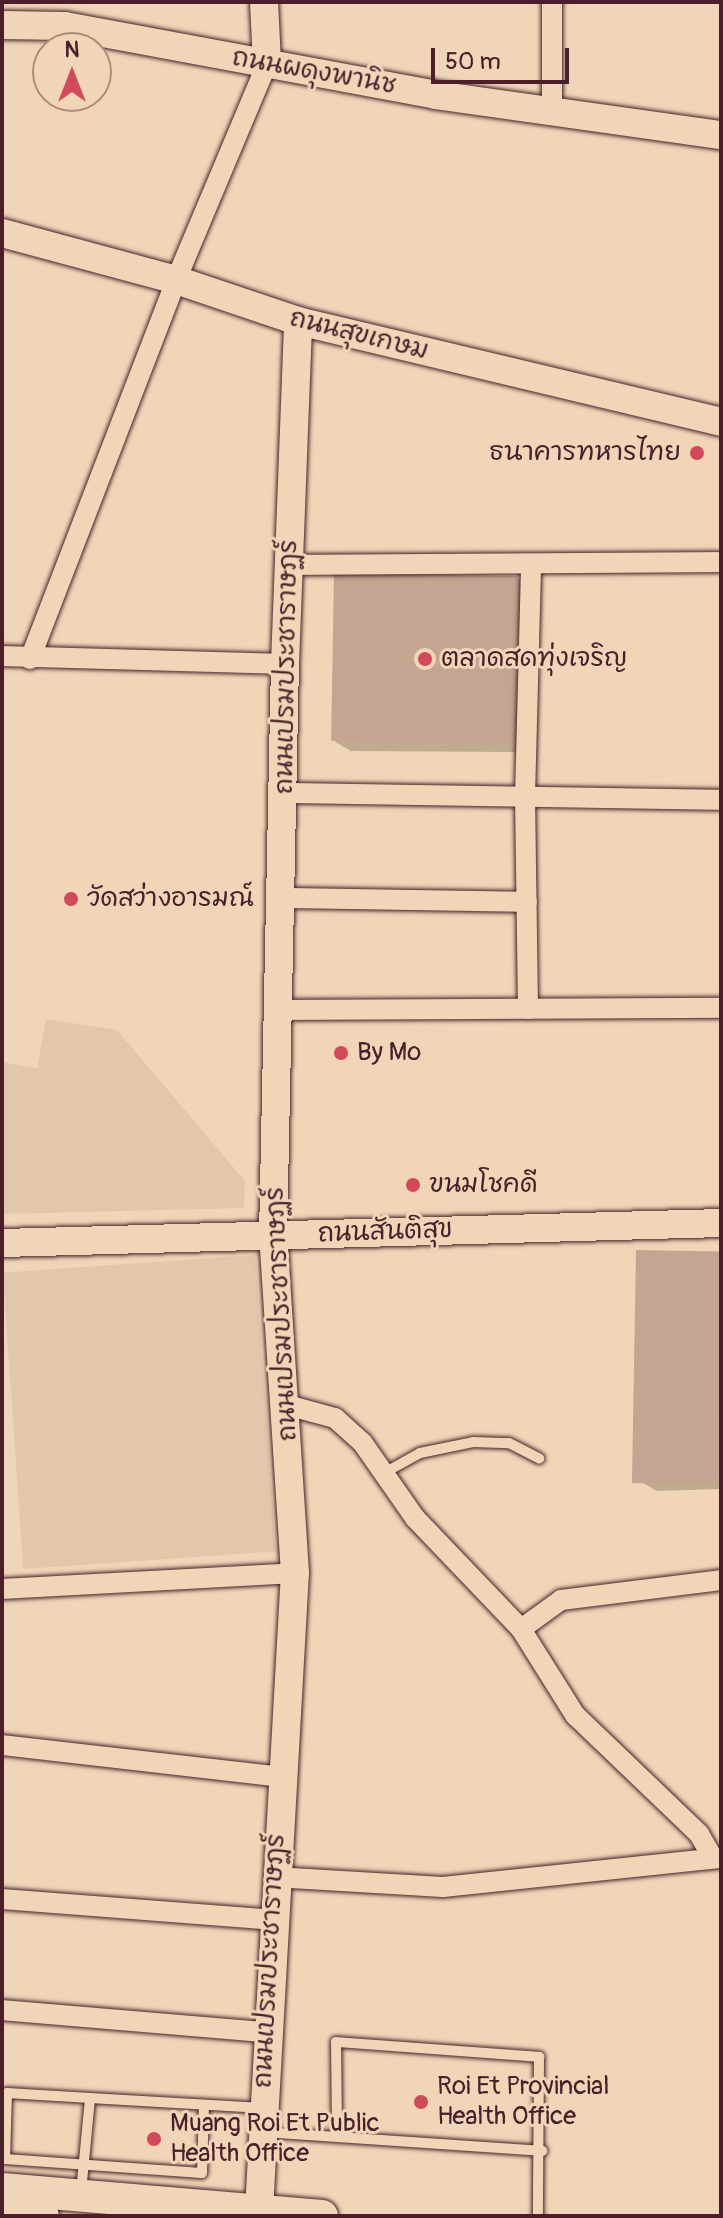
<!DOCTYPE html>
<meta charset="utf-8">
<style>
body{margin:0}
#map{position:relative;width:723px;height:2218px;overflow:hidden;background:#f0d6b7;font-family:Pangolin,"Playpen Sans Thai",sans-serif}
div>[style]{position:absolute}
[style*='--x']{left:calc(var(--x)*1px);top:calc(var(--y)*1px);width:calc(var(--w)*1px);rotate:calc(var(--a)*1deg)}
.built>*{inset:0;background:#e3c7ac;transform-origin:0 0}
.shadow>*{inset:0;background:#0003}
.building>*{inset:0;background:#c4a592;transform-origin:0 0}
.roads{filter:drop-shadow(0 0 2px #4a1f2b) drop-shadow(0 0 2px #4a1f2b)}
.lane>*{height:10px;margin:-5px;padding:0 5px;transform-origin:5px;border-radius:5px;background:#f0d6b7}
.street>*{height:20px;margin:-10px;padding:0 10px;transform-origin:10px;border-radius:10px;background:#f0d6b7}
.secondary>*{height:28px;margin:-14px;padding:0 14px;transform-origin:14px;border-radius:14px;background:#f0d6b7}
.primary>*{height:32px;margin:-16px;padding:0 16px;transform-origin:16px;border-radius:16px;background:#f0d6b7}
.dots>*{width:22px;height:22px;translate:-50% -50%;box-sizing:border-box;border:4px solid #f0d6b7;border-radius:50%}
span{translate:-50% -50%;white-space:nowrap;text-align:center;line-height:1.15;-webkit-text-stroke:6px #f0d6b7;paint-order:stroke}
.street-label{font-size:26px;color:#4a1f2b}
.poi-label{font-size:26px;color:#4a1f2b}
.right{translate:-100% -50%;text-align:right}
.left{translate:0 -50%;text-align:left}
.frame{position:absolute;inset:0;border:4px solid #4a1f2b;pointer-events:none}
.north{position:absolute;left:32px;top:32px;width:80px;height:80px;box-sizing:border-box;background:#f0d6b7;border:2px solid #ae8d7f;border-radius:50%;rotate:0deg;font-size:22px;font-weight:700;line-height:32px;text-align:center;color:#4a1f2b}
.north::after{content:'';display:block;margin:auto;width:28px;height:36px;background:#d1495b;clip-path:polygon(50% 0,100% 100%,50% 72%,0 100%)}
.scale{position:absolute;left:431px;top:48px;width:138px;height:36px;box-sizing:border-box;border:4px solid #4a1f2b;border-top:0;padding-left:10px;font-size:24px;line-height:28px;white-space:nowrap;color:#4a1f2b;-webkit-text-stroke:6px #f0d6b7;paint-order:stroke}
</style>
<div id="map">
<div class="built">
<div style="clip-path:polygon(46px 1019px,117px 1030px,245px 1181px,244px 1208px,2px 1214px,2px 1062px,37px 1068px)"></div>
<div style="left:255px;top:1255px;width:297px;height:253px;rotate:86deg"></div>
</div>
<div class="shadow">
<div style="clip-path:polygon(517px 578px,533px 588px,529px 752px,351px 751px,335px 742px)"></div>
<div style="clip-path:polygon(721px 1254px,721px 1489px,657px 1491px,641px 1482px)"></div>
</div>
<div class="building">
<div style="left:517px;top:576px;width:168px;height:183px;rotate:91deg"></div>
<div style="left:636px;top:1250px;width:85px;height:233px;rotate:1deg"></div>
</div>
<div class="roads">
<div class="lane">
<div style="--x:384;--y:1473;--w:41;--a:-29.1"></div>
<div style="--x:420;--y:1453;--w:54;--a:-11.7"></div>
<div style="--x:473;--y:1442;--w:36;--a:2"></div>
<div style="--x:509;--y:1443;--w:34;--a:27"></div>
<div style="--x:90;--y:2098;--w:83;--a:-176.6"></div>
<div style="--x:7;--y:2093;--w:66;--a:91.7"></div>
<div style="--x:5;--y:2159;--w:197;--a:4.1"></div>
<div style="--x:202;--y:2173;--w:68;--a:-88.3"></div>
<div style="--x:265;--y:2132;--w:278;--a:3.9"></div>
<div style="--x:337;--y:2133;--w:91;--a:-90.6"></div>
<div style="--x:336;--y:2042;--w:204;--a:4.2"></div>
<div style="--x:539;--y:2057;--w:159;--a:90.4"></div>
<div style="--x:81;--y:2192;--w:94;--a:-84.5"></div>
<div style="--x:90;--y:2098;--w:173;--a:3.3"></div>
</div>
<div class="street">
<div style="--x:552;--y:2;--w:110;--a:90"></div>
<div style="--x:288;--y:565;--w:433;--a:-0.4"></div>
<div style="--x:2;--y:656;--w:283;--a:1.6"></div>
<div style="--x:30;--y:659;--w:406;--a:-68.9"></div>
<div style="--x:176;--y:280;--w:234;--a:-67.2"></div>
<div style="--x:285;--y:793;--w:436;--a:0.9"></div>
<div style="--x:283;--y:898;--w:244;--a:0.9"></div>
<div style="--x:528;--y:1009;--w:212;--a:-90.8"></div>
<div style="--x:525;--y:797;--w:232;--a:-88.5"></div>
<div style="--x:281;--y:1010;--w:440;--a:-0.3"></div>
<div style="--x:287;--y:1405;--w:50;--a:15.2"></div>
<div style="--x:335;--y:1418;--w:36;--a:42"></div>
<div style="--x:362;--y:1442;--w:93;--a:55.1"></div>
<div style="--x:415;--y:1518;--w:153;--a:46.3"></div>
<div style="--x:521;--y:1629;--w:102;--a:57.9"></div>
<div style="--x:575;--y:1715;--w:172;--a:43.8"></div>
<div style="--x:699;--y:1834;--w:28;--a:60"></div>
<div style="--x:2;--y:1589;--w:293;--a:-3.1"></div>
<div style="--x:521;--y:1629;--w:49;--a:-35.9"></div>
<div style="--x:561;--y:1600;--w:161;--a:-7.1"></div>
<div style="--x:2;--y:1745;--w:281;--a:6.5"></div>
<div style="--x:274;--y:1877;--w:169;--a:3.4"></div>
<div style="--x:443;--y:1887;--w:280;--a:-6"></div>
<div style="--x:2;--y:1899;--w:271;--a:4.4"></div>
<div style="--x:2;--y:2010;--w:264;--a:4.8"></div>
</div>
<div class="secondary">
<div style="--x:264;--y:2;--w:62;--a:87.2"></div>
<div style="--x:2;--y:25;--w:63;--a:0.9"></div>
<div style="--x:65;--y:26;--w:377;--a:10.5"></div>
<div style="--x:436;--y:95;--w:288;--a:8"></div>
<div style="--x:2;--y:233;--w:180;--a:15.1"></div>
<div style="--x:176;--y:280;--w:129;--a:18.6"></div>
<div style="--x:298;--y:321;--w:435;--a:13.4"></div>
<div style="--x:2;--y:1243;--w:719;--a:-1.59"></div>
<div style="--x:259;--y:2210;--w:638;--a:-86.77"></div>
<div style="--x:295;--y:1573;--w:338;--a:-93.7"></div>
<div style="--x:273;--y:1236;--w:572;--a:-88.8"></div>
<div style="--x:285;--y:664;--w:343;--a:-87.8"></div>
</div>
<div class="primary">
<div style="--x:2;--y:2189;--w:321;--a:4.8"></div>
<div style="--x:2;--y:2212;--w:41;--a:5.6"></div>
</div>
</div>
<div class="dots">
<div style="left:697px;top:453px;background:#d1495b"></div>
<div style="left:425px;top:659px;background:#d1495b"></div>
<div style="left:71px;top:899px;background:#d1495b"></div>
<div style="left:341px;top:1053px;background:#d1495b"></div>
<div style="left:413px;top:1185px;background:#d1495b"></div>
<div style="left:421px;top:2102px;background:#d1495b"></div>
<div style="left:154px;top:2139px;background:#d1495b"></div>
</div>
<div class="street-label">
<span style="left:314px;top:72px;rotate:10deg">ถนนผดุงพานิช</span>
<span style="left:359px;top:335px;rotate:14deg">ถนนสุขเกษม</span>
<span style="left:287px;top:667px;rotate:-89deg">ถนนเปรมประชาราษฏร์</span>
<span style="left:385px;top:1232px;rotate:-2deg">ถนนสันติสุข</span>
<span style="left:282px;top:1314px;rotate:-93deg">ถนนเปรมประชาราษฏร์</span>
<span style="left:270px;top:1961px;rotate:-87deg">ถนนเปรมประชาราษฏร์</span>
</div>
<div class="poi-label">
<span class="right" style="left:681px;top:453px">ธนาคารทหารไทย</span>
<span class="left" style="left:441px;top:659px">ตลาดสดทุ่งเจริญ</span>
<span class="left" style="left:87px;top:899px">วัดสว่างอารมณ์</span>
<span class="left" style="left:357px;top:1053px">By Mo</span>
<span class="left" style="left:429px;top:1185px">ขนมโชคดี</span>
<span class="left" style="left:437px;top:2102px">Roi Et Provincial<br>Health Office</span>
<span class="left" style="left:170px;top:2139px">Muang Roi Et Public<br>Health Office</span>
</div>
<div class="frame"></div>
<div class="north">N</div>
<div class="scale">50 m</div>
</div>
